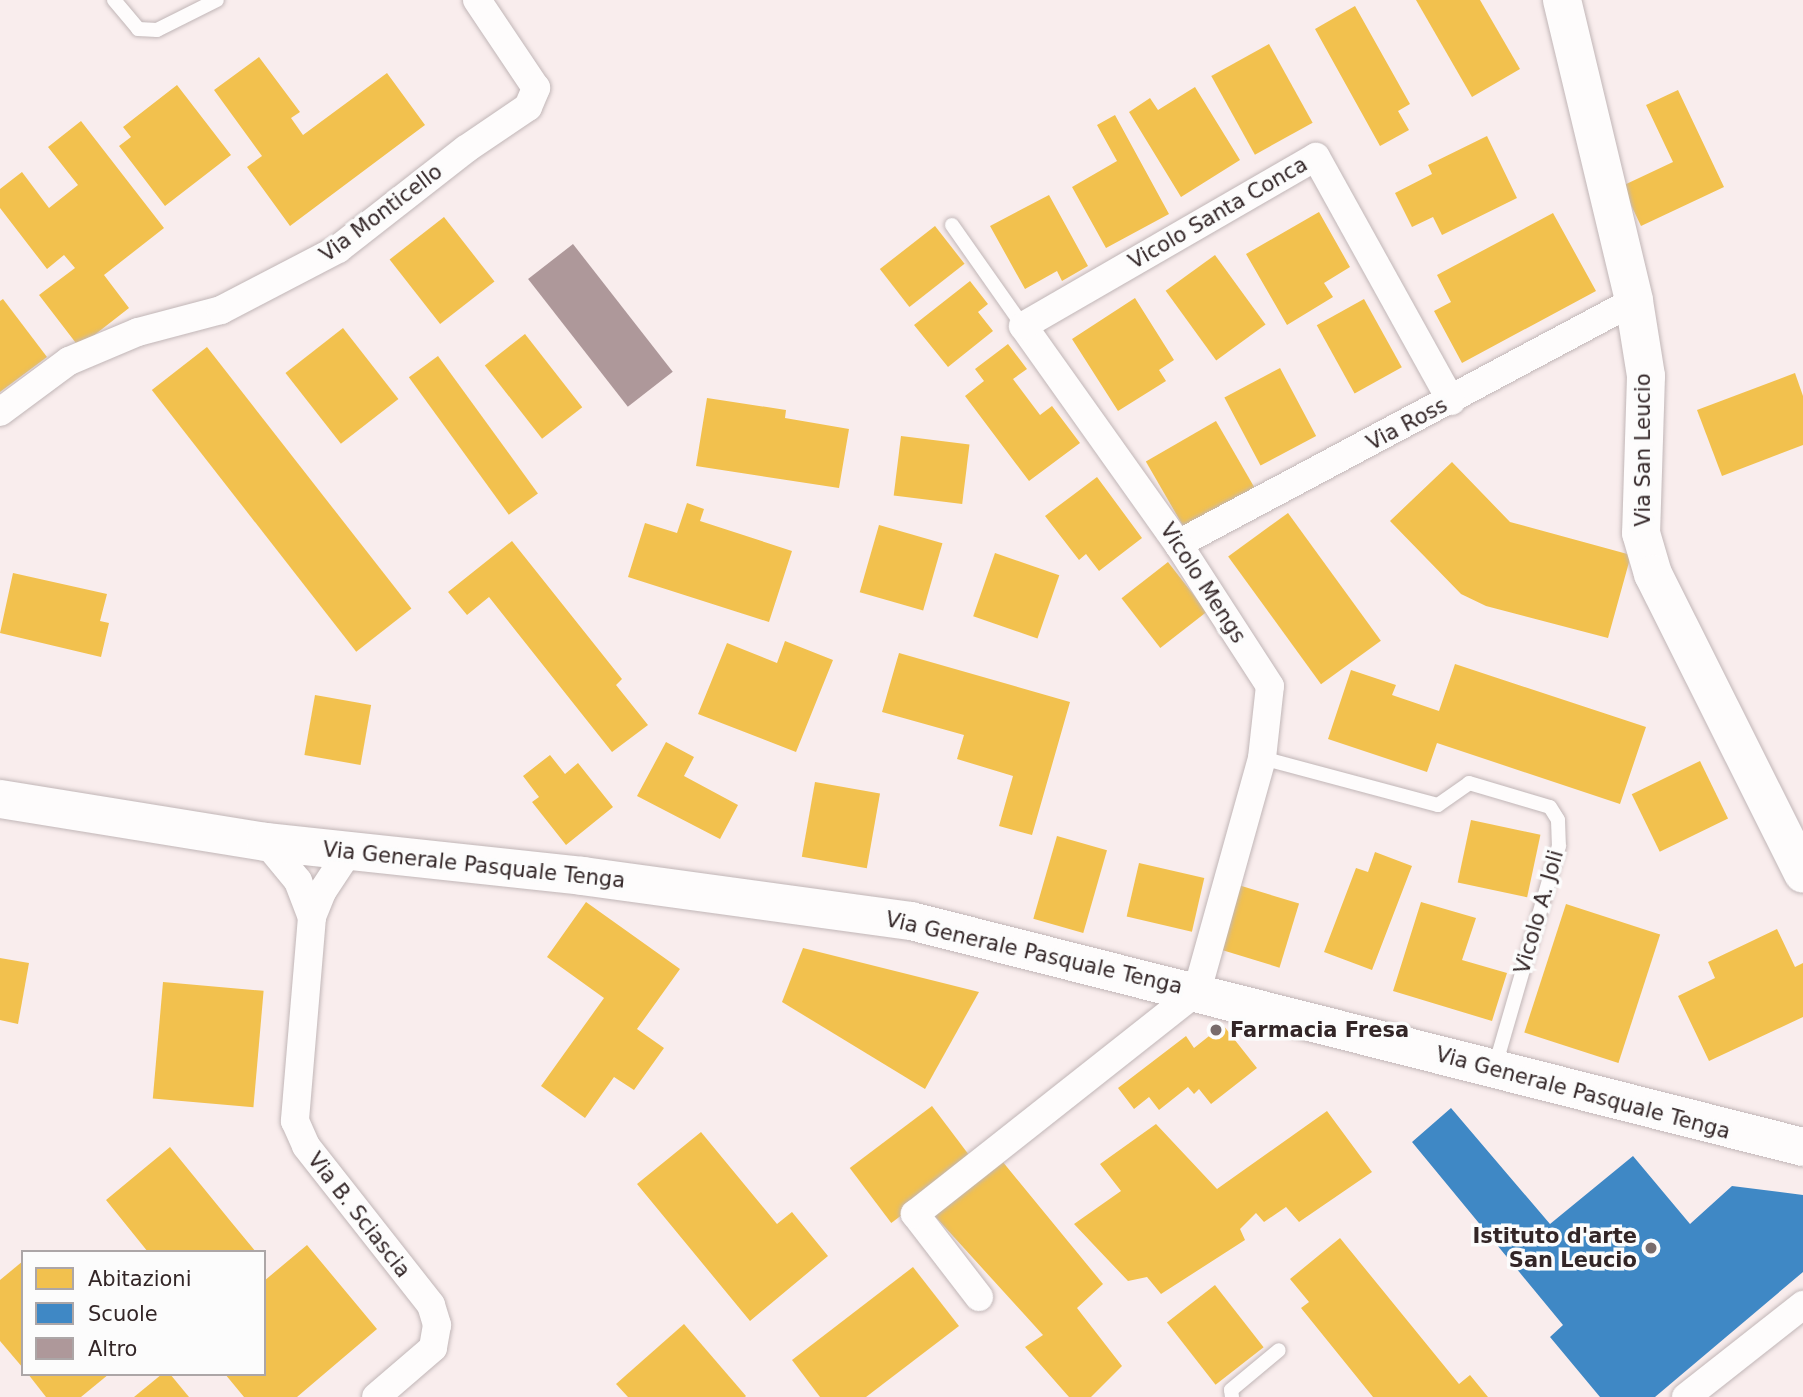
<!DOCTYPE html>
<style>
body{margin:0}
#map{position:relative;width:1803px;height:1397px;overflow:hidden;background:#f9eded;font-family:"DejaVu Sans",sans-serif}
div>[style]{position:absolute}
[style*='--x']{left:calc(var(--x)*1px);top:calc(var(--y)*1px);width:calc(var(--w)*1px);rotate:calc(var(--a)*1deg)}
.homes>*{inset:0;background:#f2c14e;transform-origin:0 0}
.schools>*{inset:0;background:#3f88c5}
.building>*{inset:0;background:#ae989a;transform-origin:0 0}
.roads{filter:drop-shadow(0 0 2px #c1b6b7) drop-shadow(0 0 2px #c1b6b7)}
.lane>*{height:14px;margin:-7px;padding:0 7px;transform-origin:7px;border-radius:7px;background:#fefcfc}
.street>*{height:28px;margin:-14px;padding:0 14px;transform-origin:14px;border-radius:14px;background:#fefcfc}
.secondary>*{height:38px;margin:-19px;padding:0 19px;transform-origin:19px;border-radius:19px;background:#fefcfc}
.dots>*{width:19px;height:19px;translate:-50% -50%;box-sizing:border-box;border:4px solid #fcfcfc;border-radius:50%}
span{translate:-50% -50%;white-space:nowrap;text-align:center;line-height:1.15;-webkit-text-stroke:7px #fcfcfc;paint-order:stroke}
.street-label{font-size:21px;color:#332627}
.poi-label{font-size:21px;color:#332627;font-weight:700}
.left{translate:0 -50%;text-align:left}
.right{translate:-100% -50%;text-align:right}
.legend{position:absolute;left:21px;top:1250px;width:245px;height:126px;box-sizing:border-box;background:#fcfcfc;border:2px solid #aca6a7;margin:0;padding:9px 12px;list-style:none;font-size:21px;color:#332627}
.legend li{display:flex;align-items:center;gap:14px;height:35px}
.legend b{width:35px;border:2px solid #aca6a7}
</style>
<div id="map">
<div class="homes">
<div style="clip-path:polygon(1416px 0,1480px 0,1520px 69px,1472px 97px)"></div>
<div style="clip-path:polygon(1355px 6px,1410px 104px,1398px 111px,1409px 130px,1380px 146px,1315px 29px)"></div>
<div style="left:1269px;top:44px;width:90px;height:66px;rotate:61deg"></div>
<div style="clip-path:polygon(259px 57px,300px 112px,291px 118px,303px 135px,387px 73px,425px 125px,290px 226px,247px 167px,262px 156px,214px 90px)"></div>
<div style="clip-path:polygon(177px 85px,231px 155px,165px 206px,119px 146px,131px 137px,123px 127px)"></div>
<div style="clip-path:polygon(1195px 87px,1240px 160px,1181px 197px,1129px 112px,1150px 98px,1158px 110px)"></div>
<div style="clip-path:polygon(1678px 90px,1724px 187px,1641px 226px,1622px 186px,1673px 162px,1646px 105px)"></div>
<div style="clip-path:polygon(1115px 115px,1169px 214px,1106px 248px,1072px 187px,1117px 161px,1097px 125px)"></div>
<div style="clip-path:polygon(81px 121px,164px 228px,104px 275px,129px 308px,79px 347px,39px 295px,75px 268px,64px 255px,47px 269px,0 208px,0 189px,22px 172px,49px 208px,78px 185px,48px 147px)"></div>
<div style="clip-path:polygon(1487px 136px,1517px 198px,1442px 235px,1433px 217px,1412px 227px,1395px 193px,1432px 174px,1428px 165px)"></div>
<div style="clip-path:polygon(1049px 195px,1088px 266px,1062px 281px,1057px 271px,1025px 289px,990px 226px)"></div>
<div style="clip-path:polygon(1319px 212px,1350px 267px,1324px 283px,1333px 297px,1287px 325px,1246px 254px)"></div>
<div style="clip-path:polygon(1553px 213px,1596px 291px,1462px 363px,1434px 311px,1451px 302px,1437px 275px)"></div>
<div style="left:444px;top:217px;width:82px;height:69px;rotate:52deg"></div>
<div style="left:935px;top:226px;width:48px;height:70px;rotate:52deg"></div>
<div style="left:1215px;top:255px;width:86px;height:61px;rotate:54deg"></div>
<div style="clip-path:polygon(970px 281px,988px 304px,978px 312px,993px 331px,948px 367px,914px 325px)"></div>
<div style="clip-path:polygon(1135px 298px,1174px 360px,1159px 370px,1166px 381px,1118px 411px,1072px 339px)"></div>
<div style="clip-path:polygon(3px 299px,47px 357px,0 392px,0 301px)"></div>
<div style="left:1364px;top:299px;width:78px;height:54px;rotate:61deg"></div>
<div style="left:343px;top:328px;width:90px;height:73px;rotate:52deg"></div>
<div style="left:525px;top:334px;width:93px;height:51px;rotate:52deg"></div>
<div style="clip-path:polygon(1008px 344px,1027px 369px,1013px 379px,1040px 415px,1052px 406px,1080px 443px,1029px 481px,965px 396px,984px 381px,975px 369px)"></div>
<div style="left:207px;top:347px;width:332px;height:70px;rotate:52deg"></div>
<div style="left:438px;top:356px;width:170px;height:36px;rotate:54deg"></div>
<div style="left:1280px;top:368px;width:77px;height:63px;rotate:62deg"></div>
<div style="clip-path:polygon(1795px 373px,1803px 396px,1803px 445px,1722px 476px,1697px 410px)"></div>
<div style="clip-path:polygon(707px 398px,786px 410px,785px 418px,849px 429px,839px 488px,696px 466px)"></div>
<div style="left:1216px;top:421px;width:78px;height:81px;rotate:60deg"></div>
<div style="left:901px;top:436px;width:69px;height:60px;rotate:7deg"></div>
<div style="clip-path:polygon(1452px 462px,1510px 522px,1631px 555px,1608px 638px,1486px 606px,1461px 594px,1390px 521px)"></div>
<div style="clip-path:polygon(1097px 477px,1142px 538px,1099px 571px,1086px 554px,1079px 560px,1045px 516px)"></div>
<div style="clip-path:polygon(687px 503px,704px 509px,700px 521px,792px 551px,769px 622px,628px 577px,645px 523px,677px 533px)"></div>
<div style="left:1288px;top:513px;width:158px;height:74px;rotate:54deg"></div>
<div style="left:879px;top:525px;width:66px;height:70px;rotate:16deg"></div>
<div style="clip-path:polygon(512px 541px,622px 679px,616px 685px,648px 725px,612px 752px,489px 597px,467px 615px,448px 592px)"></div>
<div style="left:995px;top:553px;width:68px;height:67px;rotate:19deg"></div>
<div style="left:1168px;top:562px;width:63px;height:59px;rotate:52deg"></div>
<div style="clip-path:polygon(13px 573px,107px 594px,100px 621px,109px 623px,101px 657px,0 633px)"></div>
<div style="clip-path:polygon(785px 641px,833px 660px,796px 752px,698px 714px,727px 643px,777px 663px)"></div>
<div style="clip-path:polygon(899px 653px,1070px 702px,1032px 835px,999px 826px,1013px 776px,957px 759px,964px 735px,882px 712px)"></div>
<div style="clip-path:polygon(1455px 664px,1646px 727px,1620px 804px,1437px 743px,1427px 772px,1328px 739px,1351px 670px,1396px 685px,1392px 695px,1439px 711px)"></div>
<div style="left:315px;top:695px;width:57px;height:61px;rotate:10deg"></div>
<div style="clip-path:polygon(666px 742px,694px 757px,684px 776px,738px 805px,720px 839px,637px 796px)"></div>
<div style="clip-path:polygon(550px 755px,565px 774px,578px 763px,613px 807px,566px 845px,532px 802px,539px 797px,523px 776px)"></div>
<div style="left:1700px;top:761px;width:64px;height:76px;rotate:64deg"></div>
<div style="left:815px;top:782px;width:66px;height:76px;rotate:10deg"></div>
<div style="left:1471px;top:820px;width:71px;height:64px;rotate:12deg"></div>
<div style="left:1057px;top:836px;width:52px;height:86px;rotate:16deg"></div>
<div style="clip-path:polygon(1375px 852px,1412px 866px,1372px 970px,1324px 952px,1356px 868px,1368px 872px)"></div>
<div style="left:1139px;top:863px;width:67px;height:55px;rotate:13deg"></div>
<div style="left:1235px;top:884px;width:67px;height:67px;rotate:17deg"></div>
<div style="clip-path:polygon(586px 902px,680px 969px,637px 1029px,664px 1048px,634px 1090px,614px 1077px,585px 1118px,541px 1086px,604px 998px,547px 957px)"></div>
<div style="clip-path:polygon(1421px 902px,1476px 918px,1462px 960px,1507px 973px,1492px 1021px,1393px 991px)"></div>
<div style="left:1566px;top:904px;width:99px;height:135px;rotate:18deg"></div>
<div style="clip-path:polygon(1777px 929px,1795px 967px,1803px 963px,1803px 1017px,1709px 1061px,1678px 996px,1715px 978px,1708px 962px)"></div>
<div style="clip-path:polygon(803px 948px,979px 992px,925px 1089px,782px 1002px)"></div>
<div style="clip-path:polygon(0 958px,29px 963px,18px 1024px,0 1020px)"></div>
<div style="left:163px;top:982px;width:101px;height:117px;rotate:5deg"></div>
<div style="clip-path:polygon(1223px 1025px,1257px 1068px,1211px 1104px,1199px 1089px,1194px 1094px,1188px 1087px,1159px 1110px,1149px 1097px,1134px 1109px,1118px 1088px,1186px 1036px,1194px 1048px)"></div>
<div style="left:932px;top:1106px;width:69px;height:103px;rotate:53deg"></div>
<div style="clip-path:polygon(1327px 1111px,1372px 1172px,1299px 1222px,1286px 1207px,1264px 1222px,1256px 1213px,1240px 1229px,1245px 1240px,1161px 1294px,1147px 1277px,1128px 1281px,1074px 1224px,1121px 1191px,1100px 1164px,1156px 1124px,1217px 1189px)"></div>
<div style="clip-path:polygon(701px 1132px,777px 1224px,792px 1212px,828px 1256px,750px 1321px,637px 1184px)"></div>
<div style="clip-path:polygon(170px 1147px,232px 1223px,256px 1252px,148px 1252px,106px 1200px)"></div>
<div style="clip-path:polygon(998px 1156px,1103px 1284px,1077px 1308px,1122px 1366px,1091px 1397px,1069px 1397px,1025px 1347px,1043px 1335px,933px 1214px)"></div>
<div style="clip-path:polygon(1340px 1238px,1459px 1384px,1470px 1375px,1488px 1397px,1373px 1397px,1301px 1308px,1309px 1302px,1290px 1279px)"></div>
<div style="clip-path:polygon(307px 1245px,377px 1329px,297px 1397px,244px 1397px,225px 1374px,264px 1374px,264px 1281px)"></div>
<div style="clip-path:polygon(23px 1261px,23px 1368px,0 1341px,0 1280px)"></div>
<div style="clip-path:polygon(913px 1267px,959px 1326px,866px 1397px,820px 1397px,792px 1360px)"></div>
<div style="left:1215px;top:1285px;width:79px;height:61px;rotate:52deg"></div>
<div style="clip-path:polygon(684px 1324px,746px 1396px,745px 1397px,628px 1397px,616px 1384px)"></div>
<div style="clip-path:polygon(28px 1374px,109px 1374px,81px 1397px,46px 1397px)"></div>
<div style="clip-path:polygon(162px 1374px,170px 1374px,189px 1397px,134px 1397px)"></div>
</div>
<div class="schools">
<div style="clip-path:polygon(1451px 1108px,1550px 1224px,1633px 1156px,1690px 1224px,1732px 1186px,1803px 1195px,1803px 1272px,1655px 1397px,1600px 1397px,1550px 1337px,1563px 1325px,1412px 1142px)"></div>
</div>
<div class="building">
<div style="left:573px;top:244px;width:162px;height:57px;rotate:52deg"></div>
</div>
<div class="roads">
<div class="lane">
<div style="--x:114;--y:0;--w:38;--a:50"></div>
<div style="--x:138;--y:29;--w:19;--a:3"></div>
<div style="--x:157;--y:30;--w:67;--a:-26.6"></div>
<div style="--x:952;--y:225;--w:123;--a:54.9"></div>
<div style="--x:1262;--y:758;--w:182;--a:15"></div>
<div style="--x:1438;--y:805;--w:38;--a:-35"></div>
<div style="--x:1469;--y:783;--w:84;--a:16.5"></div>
<div style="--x:1550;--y:807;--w:15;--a:58"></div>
<div style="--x:1558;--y:820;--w:26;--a:88"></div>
<div style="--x:1559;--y:846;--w:230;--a:106.2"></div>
<div style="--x:1232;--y:1397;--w:7;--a:-98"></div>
<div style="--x:1231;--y:1390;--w:62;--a:-39.8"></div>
</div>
<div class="street">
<div style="--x:0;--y:412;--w:86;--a:-36.5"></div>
<div style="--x:69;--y:361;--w:75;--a:-22.8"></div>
<div style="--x:138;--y:332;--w:86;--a:-14.8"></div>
<div style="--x:221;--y:310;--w:132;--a:-27.5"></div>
<div style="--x:338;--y:249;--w:162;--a:-38"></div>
<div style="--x:466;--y:149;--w:75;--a:-34.1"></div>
<div style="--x:528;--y:107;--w:21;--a:-67"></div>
<div style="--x:536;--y:88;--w:106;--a:-123.8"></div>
<div style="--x:1178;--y:544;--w:517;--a:-28.05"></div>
<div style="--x:266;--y:842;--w:50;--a:50.6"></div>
<div style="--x:298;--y:881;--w:39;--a:69"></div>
<div style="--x:349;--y:851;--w:49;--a:123.4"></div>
<div style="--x:322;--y:892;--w:27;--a:112"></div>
<div style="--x:312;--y:917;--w:205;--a:94.8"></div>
<div style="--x:295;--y:1121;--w:27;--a:66"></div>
<div style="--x:306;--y:1146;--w:202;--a:51.8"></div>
<div style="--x:431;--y:1305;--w:21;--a:73"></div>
<div style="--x:437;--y:1325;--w:23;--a:100"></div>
<div style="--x:433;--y:1348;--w:75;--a:139.3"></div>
<div style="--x:979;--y:1297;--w:105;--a:-127.6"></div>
<div style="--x:915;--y:1214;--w:360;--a:-38.3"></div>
<div style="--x:1197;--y:991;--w:242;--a:-74.4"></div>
<div style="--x:1262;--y:758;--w:72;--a:-83.7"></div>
<div style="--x:1270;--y:686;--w:169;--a:-122.9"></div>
<div style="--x:1178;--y:544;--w:267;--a:-125.4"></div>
<div style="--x:1023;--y:326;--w:338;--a:-30"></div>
<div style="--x:1316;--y:157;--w:279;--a:61"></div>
<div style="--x:1686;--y:1397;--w:149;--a:-38.2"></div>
</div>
<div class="secondary">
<div style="--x:1562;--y:0;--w:309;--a:76.5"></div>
<div style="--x:1634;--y:301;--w:76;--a:80.9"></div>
<div style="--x:1646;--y:376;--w:157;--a:91.8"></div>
<div style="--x:1641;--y:533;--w:43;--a:73.7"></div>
<div style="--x:1653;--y:574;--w:335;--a:63.4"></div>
<div style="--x:0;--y:799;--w:269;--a:9.2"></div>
<div style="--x:266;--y:842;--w:318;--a:6.1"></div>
<div style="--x:582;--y:876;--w:332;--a:7.8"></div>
<div style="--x:911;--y:921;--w:920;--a:14.22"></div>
</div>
</div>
<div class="dots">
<div style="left:1216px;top:1030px;background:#786c6c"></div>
<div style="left:1651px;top:1248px;background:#786c6c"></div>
</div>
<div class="street-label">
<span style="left:381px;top:213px;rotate:-37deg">Via Monticello</span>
<span style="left:1218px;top:213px;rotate:-30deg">Vicolo Santa Conca</span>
<span style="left:1407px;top:424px;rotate:-28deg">Via Ross</span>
<span style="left:1643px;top:450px;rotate:-90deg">Via San Leucio</span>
<span style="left:1203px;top:583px;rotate:57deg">Vicolo Mengs</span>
<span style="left:474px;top:865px;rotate:6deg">Via Generale Pasquale Tenga</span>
<span style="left:1539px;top:912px;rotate:-74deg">Vicolo A. Joli</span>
<span style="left:1034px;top:953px;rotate:13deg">Via Generale Pasquale Tenga</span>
<span style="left:1583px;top:1093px;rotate:15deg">Via Generale Pasquale Tenga</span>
<span style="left:359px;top:1215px;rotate:52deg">Via B. Sciascia</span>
</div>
<div class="poi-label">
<span class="left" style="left:1230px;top:1030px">Farmacia Fresa</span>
<span class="right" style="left:1637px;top:1248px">Istituto d'arte<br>San Leucio</span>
</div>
<ul class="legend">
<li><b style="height:19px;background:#f2c14e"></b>Abitazioni</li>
<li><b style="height:19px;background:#3f88c5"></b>Scuole</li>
<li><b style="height:19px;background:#ae989a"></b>Altro</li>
</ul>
</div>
